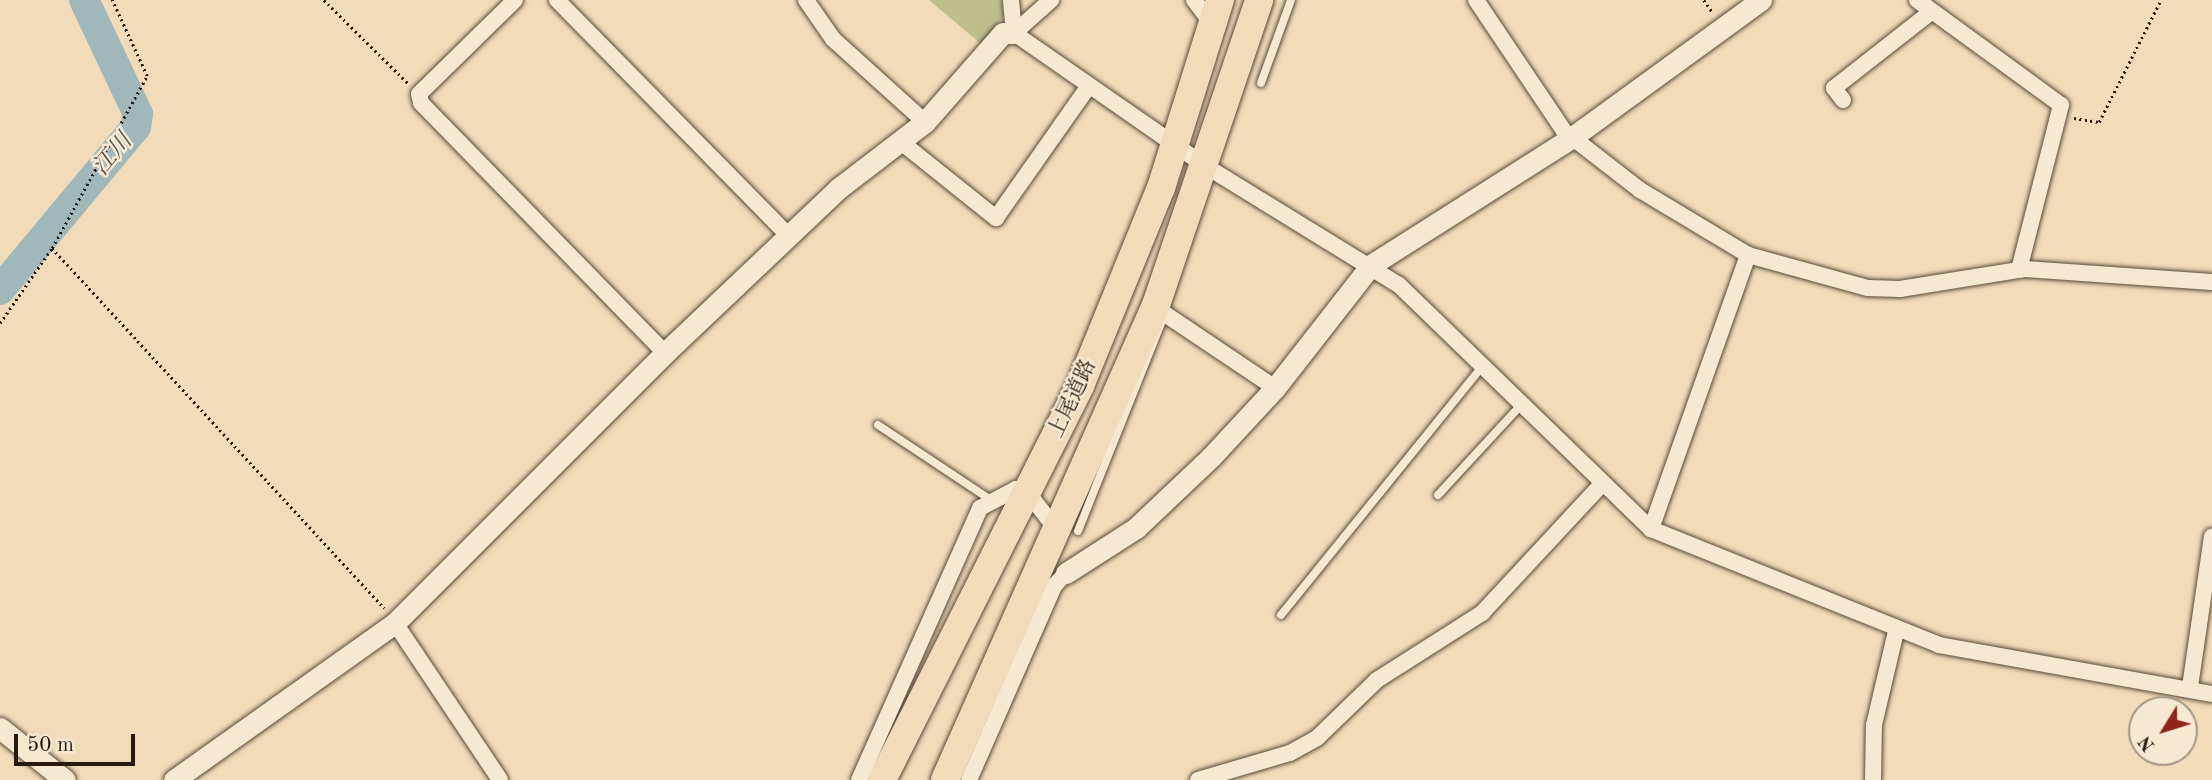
<!DOCTYPE html>
<meta charset="utf-8">
<style>
body{margin:0}
#map{position:relative;width:2212px;height:780px;overflow:hidden;background:#f1dbb8;font-family:"Old Standard TT","Noto Serif JP",serif}
div>[style]{position:absolute}
[style*='--x']{left:calc(var(--x)*1px);top:calc(var(--y)*1px);width:calc(var(--w)*1px);rotate:calc(var(--a)*1deg)}
.green>*{inset:0;background:#bebf8c}
.river>*{height:30px;margin:-15px;padding:0 15px;transform-origin:15px;border-radius:15px;background:#a1b8bb}
.path>*{height:2.5px;margin-top:-1.25px;transform-origin:0;background:repeating-linear-gradient(90deg,#261a10 0 2px,transparent 0 5.5px)}
.roads{filter:drop-shadow(0 0 2px #594a3a) drop-shadow(0 0 2px #594a3a)}
.lane>*{height:8px;margin:-4px;padding:0 4px;transform-origin:4px;border-radius:4px;background:#f6e8d1}
.street>*{height:16px;margin:-8px;padding:0 8px;transform-origin:8px;border-radius:8px;background:#f6e8d1}
.secondary>*{height:21px;margin:-10.5px;padding:0 10.5px;transform-origin:10.5px;border-radius:10.5px;background:#f6e8d1}
.highway>*{height:28px;margin:-14px;padding:0 14px;transform-origin:14px;border-radius:14px;background:#f1dbb8}
span{translate:-50% -50%;white-space:nowrap;text-align:center;line-height:1.15;-webkit-text-stroke:5px #f6e8d1;paint-order:stroke}
.street-label{font-size:21px;color:#261a10}
.water-label{font-size:23px;color:#51514c;font-style:italic}
.north{position:absolute;left:2128px;top:696px;width:70px;height:70px;box-sizing:border-box;background:#f6e8d1;border:2px solid #a39684;border-radius:50%;rotate:232deg;font-size:19px;font-weight:700;line-height:28px;text-align:center;color:#261a10}
.north::after{content:'';display:block;margin:auto;width:24px;height:32px;background:#8f2418;clip-path:polygon(50% 0,100% 100%,50% 72%,0 100%)}
.scale{position:absolute;left:14px;top:734px;width:121px;height:32px;box-sizing:border-box;border:4px solid #261a10;border-top:0;padding-left:9px;font-size:21px;line-height:24px;white-space:nowrap;color:#261a10;-webkit-text-stroke:5px #f6e8d1;paint-order:stroke}
</style>
<div id="map">
<div class="green">
<div style="clip-path:polygon(929px 0,1001px 0,1004px 15px,981px 44px)"></div>
</div>
<div class="river">
<div style="--x:0;--y:290;--w:212;--a:-50.2"></div>
<div style="--x:136;--y:127;--w:13;--a:-81"></div>
<div style="--x:138;--y:114;--w:126;--a:-115.3"></div>
</div>
<div class="path">
<div style="--x:324;--y:0;--w:120;--a:44.7"></div>
<div style="--x:1704;--y:0;--w:16;--a:55"></div>
<div style="--x:2074;--y:118;--w:25;--a:9"></div>
<div style="--x:2099;--y:122;--w:137;--a:-63.1"></div>
<div style="--x:52;--y:248;--w:490;--a:47.3"></div>
<div style="--x:0;--y:323;--w:91;--a:-55.3"></div>
<div style="--x:52;--y:248;--w:196;--a:-61.1"></div>
<div style="--x:147;--y:76;--w:84;--a:-114.7"></div>
</div>
<div class="roads">
<div class="lane">
<div style="--x:1261;--y:83;--w:88;--a:-70.1"></div>
<div style="--x:878;--y:425;--w:136;--a:33.6"></div>
<div style="--x:1438;--y:495;--w:121;--a:-47.3"></div>
<div style="--x:1078;--y:531;--w:235;--a:-68.2"></div>
<div style="--x:1281;--y:615;--w:319;--a:-51"></div>
</div>
<div class="street">
<div style="--x:515;--y:0;--w:134;--a:135.6"></div>
<div style="--x:419;--y:94;--w:9;--a:77"></div>
<div style="--x:421;--y:103;--w:349;--a:45.7"></div>
<div style="--x:557;--y:0;--w:331;--a:45.5"></div>
<div style="--x:806;--y:0;--w:47;--a:55.3"></div>
<div style="--x:833;--y:39;--w:124;--a:42.1"></div>
<div style="--x:1011;--y:0;--w:33;--a:85"></div>
<div style="--x:1014;--y:33;--w:235;--a:34.8"></div>
<div style="--x:1207;--y:167;--w:225;--a:31.6"></div>
<div style="--x:1399;--y:285;--w:351;--a:44.1"></div>
<div style="--x:1651;--y:529;--w:310;--a:21.9"></div>
<div style="--x:1939;--y:645;--w:277;--a:10.2"></div>
<div style="--x:1194;--y:0;--w:30;--a:53"></div>
<div style="--x:1476;--y:0;--w:158;--a:56.1"></div>
<div style="--x:1564;--y:131;--w:96;--a:37.8"></div>
<div style="--x:1640;--y:190;--w:126;--a:31"></div>
<div style="--x:1748;--y:255;--w:124;--a:15.4"></div>
<div style="--x:1868;--y:288;--w:32;--a:2"></div>
<div style="--x:1900;--y:289;--w:127;--a:-9.1"></div>
<div style="--x:2025;--y:269;--w:187;--a:4"></div>
<div style="--x:1917;--y:0;--w:178;--a:36.1"></div>
<div style="--x:2061;--y:105;--w:170;--a:104.3"></div>
<div style="--x:1014;--y:33;--w:50;--a:-41.7"></div>
<div style="--x:1843;--y:100;--w:15;--a:-127"></div>
<div style="--x:1834;--y:88;--w:123;--a:-38.1"></div>
<div style="--x:901;--y:142;--w:122;--a:38.7"></div>
<div style="--x:996;--y:218;--w:160;--a:-54.9"></div>
<div style="--x:1165;--y:314;--w:133;--a:33.9"></div>
<div style="--x:1651;--y:529;--w:291;--a:-70.5"></div>
<div style="--x:395;--y:623;--w:189;--a:56.2"></div>
<div style="--x:2190;--y:687;--w:152;--a:-81.7"></div>
<div style="--x:859;--y:780;--w:298;--a:-66"></div>
<div style="--x:980;--y:508;--w:41;--a:-27.8"></div>
<div style="--x:1016;--y:489;--w:13;--a:18"></div>
<div style="--x:1028;--y:493;--w:47;--a:51.9"></div>
<div style="--x:969;--y:780;--w:212;--a:-66.3"></div>
<div style="--x:1054;--y:586;--w:18;--a:-47"></div>
<div style="--x:1198;--y:780;--w:96;--a:-16.4"></div>
<div style="--x:1290;--y:753;--w:31;--a:-29"></div>
<div style="--x:1317;--y:738;--w:83;--a:-44"></div>
<div style="--x:1377;--y:680;--w:125;--a:-32.5"></div>
<div style="--x:1482;--y:613;--w:175;--a:-47.1"></div>
<div style="--x:1873;--y:780;--w:55;--a:-89"></div>
<div style="--x:1874;--y:725;--w:97;--a:-76.8"></div>
</div>
<div class="secondary">
<div style="--x:1066;--y:573;--w:83;--a:-32.7"></div>
<div style="--x:1136;--y:528;--w:103;--a:-43.4"></div>
<div style="--x:1211;--y:457;--w:94;--a:-47.2"></div>
<div style="--x:1275;--y:388;--w:156;--a:-52"></div>
<div style="--x:1371;--y:265;--w:237;--a:-32.4"></div>
<div style="--x:1571;--y:138;--w:235;--a:-36"></div>
<div style="--x:0;--y:728;--w:83;--a:38.7"></div>
<div style="--x:174;--y:780;--w:271;--a:-35.4"></div>
<div style="--x:395;--y:623;--w:382;--a:-45"></div>
<div style="--x:665;--y:353;--w:240;--a:-43.5"></div>
<div style="--x:839;--y:188;--w:108;--a:-37.5"></div>
<div style="--x:925;--y:122;--w:118;--a:-48.8"></div>
<div style="--x:1003;--y:33;--w:11;--a:0"></div>
</div>
<div class="highway">
<div style="--x:882;--y:780;--w:441;--a:-63.3"></div>
<div style="--x:1080;--y:386;--w:214;--a:-67.8"></div>
<div style="--x:1161;--y:188;--w:197;--a:-72.6"></div>
<div style="--x:945;--y:780;--w:520;--a:-66.05"></div>
<div style="--x:1156;--y:305;--w:322;--a:-71.3"></div>
</div>
</div>
<div class="street-label">
<span style="left:1073px;top:399px;rotate:-65deg">上尾道路</span>
</div>
<div class="water-label">
<span style="left:113px;top:155px;rotate:-50deg">江川</span>
</div>
<div class="north">N</div>
<div class="scale">50 m</div>
</div>
